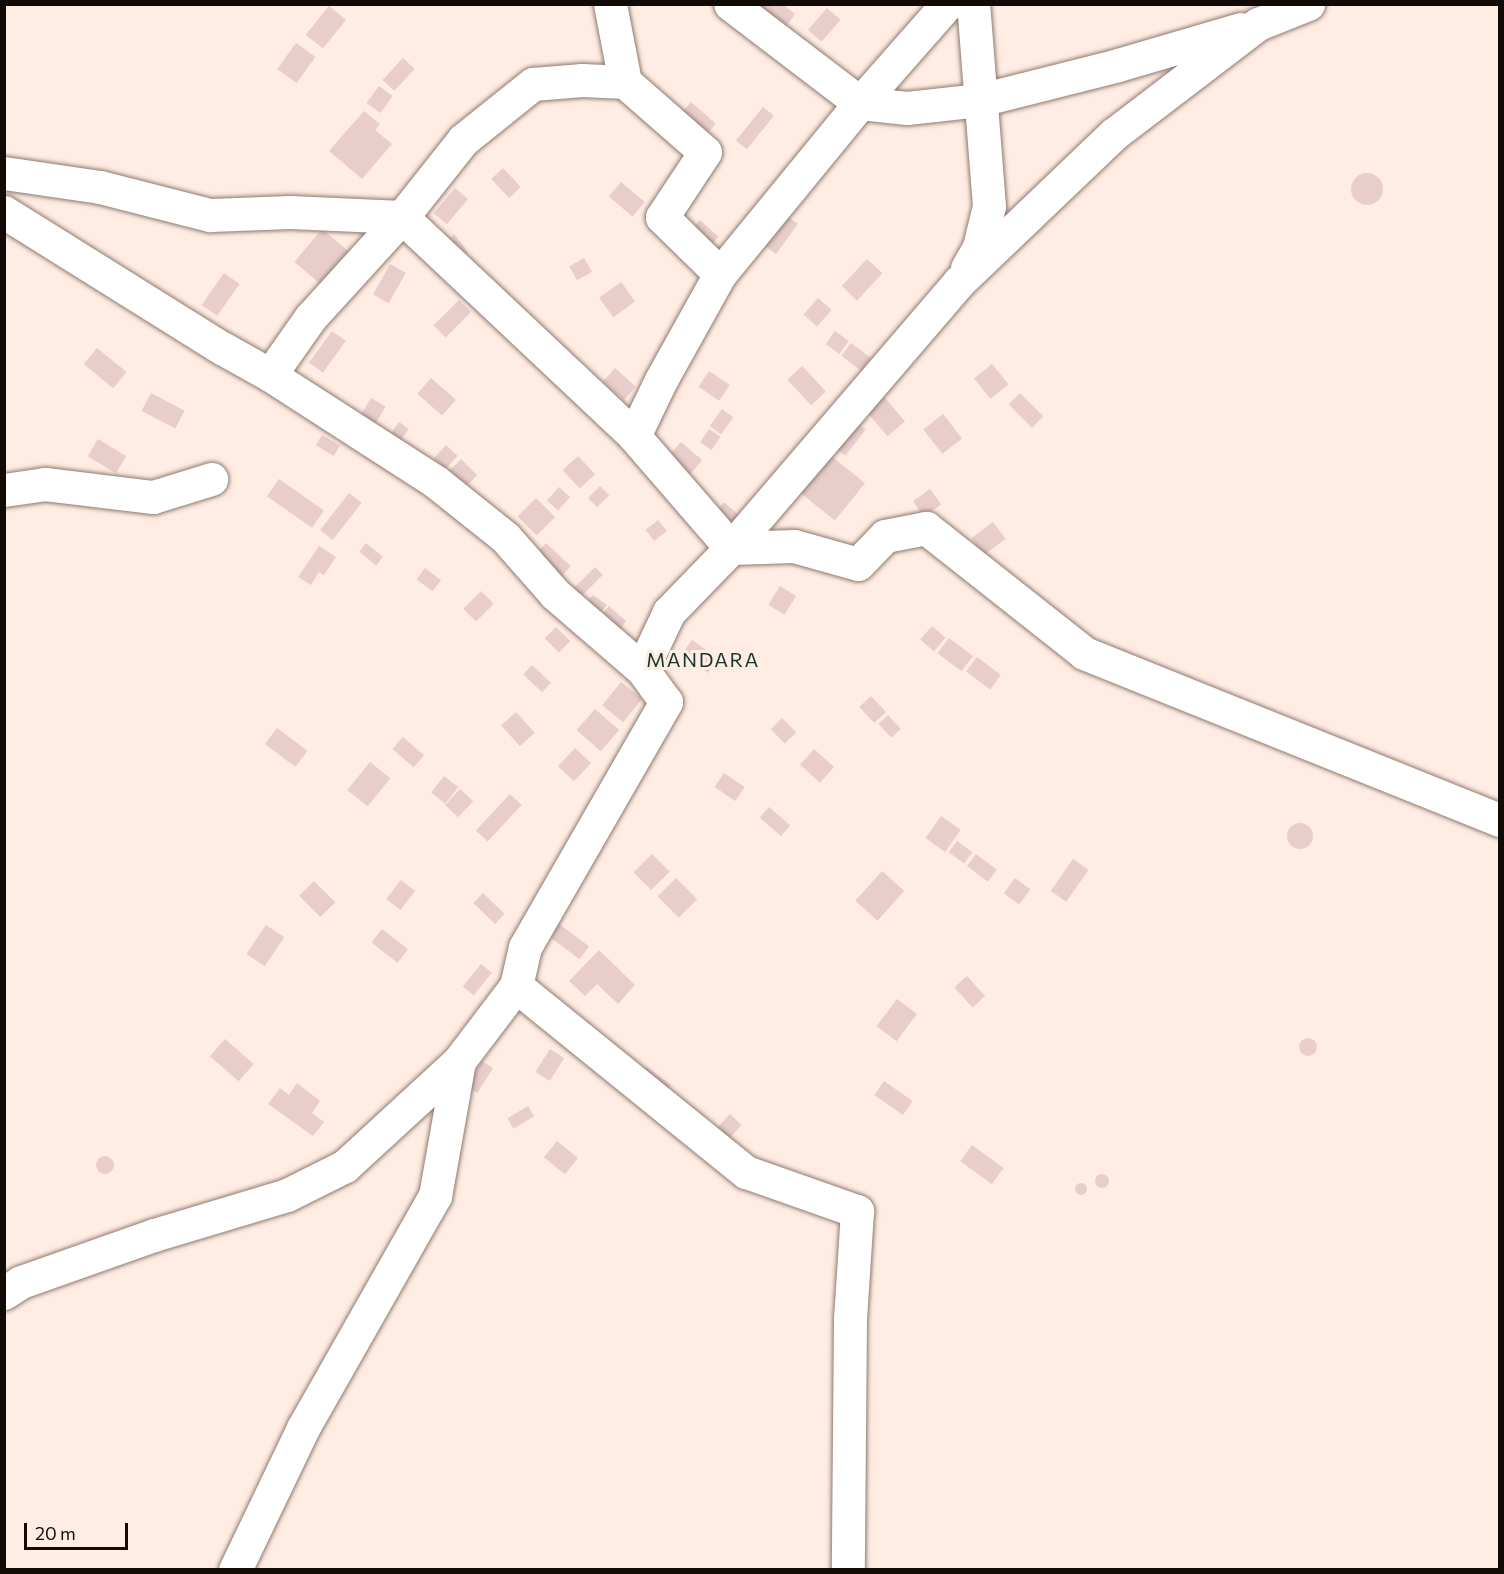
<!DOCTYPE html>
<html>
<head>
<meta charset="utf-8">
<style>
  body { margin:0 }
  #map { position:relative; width:1504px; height:1574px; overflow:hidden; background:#ffece2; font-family:Commissioner,sans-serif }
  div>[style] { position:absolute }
  .building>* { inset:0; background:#e8cdcb; transform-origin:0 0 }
  .round { border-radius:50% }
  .roads { filter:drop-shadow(0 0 2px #8e7a6f) drop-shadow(0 0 2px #8e7a6f) }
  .minor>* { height:33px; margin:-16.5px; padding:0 16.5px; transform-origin:16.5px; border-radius:16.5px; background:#fff }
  span { translate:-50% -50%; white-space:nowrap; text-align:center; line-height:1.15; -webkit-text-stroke:6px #ffece2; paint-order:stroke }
  .quarter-label { font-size:20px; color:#163834; letter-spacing:1.5px }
  .frame { position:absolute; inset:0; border:6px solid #110a06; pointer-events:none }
  .scale { position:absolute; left:24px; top:1523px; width:104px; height:27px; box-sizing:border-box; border:3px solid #110a06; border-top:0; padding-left:8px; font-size:18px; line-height:21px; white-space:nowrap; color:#110a06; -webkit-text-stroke:4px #ffece2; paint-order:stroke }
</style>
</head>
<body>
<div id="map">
  <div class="building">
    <i style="clip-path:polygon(756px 4px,782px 4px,795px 14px,783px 31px)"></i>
    <i style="left:329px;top:6px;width:22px;height:37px;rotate:39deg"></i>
    <i style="left:827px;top:8px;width:18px;height:29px;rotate:41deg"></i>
    <i style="left:296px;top:43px;width:24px;height:32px;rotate:36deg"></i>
    <i style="left:403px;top:58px;width:16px;height:30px;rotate:43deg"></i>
    <i style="left:379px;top:86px;width:17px;height:21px;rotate:36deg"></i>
    <i style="left:691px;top:102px;width:33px;height:15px;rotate:41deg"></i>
    <i style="left:763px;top:107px;width:14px;height:43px;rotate:39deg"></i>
    <i style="clip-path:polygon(364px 111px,380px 124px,375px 130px,392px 144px,362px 179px,329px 151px)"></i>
    <i style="left:503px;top:168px;width:26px;height:16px;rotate:47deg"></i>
    <i class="round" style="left:1351px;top:173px;width:32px;height:32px"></i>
    <i style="left:621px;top:182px;width:31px;height:19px;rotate:40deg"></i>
    <i style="left:455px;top:188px;width:17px;height:33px;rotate:40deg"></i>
    <i style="left:784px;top:214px;width:17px;height:37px;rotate:36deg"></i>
    <i style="left:700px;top:220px;width:25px;height:13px;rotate:42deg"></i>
    <i style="left:322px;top:229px;width:42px;height:43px;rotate:40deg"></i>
    <i style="clip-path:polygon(454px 234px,468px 252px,459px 260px,444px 244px)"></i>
    <i style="left:584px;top:258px;width:16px;height:17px;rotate:60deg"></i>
    <i style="left:867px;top:259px;width:21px;height:37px;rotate:43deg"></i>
    <i style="left:390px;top:264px;width:18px;height:35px;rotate:29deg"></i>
    <i style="left:224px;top:273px;width:19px;height:39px;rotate:35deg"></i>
    <i style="left:621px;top:282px;width:24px;height:27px;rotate:54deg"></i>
    <i style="left:818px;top:298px;width:18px;height:22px;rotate:41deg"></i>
    <i style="left:459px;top:300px;width:17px;height:36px;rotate:45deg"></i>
    <i style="left:332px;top:331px;width:17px;height:39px;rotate:36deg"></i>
    <i style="left:835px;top:331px;width:17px;height:16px;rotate:36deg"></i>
    <i style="left:851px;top:343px;width:25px;height:16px;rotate:37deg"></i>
    <i style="left:97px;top:348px;width:38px;height:21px;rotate:39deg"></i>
    <i style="left:992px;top:364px;width:26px;height:23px;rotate:51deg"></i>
    <i style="left:802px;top:366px;width:35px;height:20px;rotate:47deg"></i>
    <i style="left:615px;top:368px;width:28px;height:18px;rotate:42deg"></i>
    <i style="left:709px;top:371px;width:25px;height:19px;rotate:34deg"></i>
    <i style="left:431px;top:378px;width:33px;height:21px;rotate:41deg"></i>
    <i style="left:151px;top:393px;width:38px;height:20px;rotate:28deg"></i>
    <i style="left:1020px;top:393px;width:33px;height:16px;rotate:45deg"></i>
    <i style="left:884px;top:397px;width:32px;height:23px;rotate:49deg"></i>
    <i style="left:371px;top:398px;width:17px;height:23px;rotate:31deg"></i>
    <i style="left:722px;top:409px;width:14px;height:21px;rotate:36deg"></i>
    <i style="left:943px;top:414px;width:31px;height:25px;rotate:52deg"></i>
    <i style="left:853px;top:420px;width:16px;height:33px;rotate:38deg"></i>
    <i style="left:399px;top:422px;width:12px;height:14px;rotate:35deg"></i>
    <i style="left:709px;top:429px;width:14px;height:16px;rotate:34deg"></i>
    <i style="left:322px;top:435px;width:21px;height:12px;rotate:31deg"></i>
    <i style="left:98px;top:439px;width:33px;height:20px;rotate:31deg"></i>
    <i style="left:681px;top:442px;width:28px;height:18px;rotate:41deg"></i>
    <i style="left:446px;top:445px;width:16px;height:18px;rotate:43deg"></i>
    <i style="left:830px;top:455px;width:45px;height:48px;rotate:39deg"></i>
    <i style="left:578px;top:456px;width:25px;height:21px;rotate:47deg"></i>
    <i style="left:461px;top:459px;width:23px;height:16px;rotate:45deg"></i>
    <i style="left:279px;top:479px;width:55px;height:21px;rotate:35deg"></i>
    <i style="left:600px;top:486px;width:13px;height:17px;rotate:45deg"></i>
    <i style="left:559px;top:487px;width:15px;height:18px;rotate:42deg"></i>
    <i style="left:930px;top:489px;width:19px;height:21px;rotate:54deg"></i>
    <i style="left:349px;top:493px;width:16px;height:47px;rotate:38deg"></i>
    <i style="left:536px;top:498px;width:27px;height:26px;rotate:45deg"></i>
    <i style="left:724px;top:502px;width:21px;height:15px;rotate:41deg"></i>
    <i style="left:658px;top:520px;width:14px;height:16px;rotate:51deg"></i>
    <i style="left:993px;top:522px;width:21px;height:27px;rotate:53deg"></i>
    <i style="left:366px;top:543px;width:22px;height:11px;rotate:39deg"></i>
    <i style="left:546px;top:543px;width:34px;height:18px;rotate:43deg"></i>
    <i style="clip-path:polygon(319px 546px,336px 557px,324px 575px,319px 572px,311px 585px,298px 577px)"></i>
    <i style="left:595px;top:567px;width:11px;height:32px;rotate:45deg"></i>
    <i style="left:425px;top:568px;width:20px;height:14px;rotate:37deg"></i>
    <i style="left:780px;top:586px;width:19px;height:22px;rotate:32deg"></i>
    <i style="left:481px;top:591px;width:18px;height:25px;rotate:45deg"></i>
    <i style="clip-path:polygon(593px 595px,607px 605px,598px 615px,585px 604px)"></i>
    <i style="clip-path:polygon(609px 606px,626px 621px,620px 630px,601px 616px)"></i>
    <i style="left:932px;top:626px;width:18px;height:18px;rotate:41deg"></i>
    <i style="left:556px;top:627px;width:20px;height:16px;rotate:45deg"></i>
    <i style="left:949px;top:638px;width:30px;height:19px;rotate:37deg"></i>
    <i style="left:692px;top:640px;width:32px;height:18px;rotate:35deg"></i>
    <i style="left:977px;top:657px;width:30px;height:18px;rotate:37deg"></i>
    <i style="left:532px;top:665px;width:26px;height:13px;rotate:43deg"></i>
    <i style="left:621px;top:682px;width:27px;height:30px;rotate:39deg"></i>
    <i style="left:871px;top:696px;width:22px;height:16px;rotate:47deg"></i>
    <i style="left:595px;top:709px;width:32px;height:28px;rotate:41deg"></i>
    <i style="left:516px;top:712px;width:28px;height:20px;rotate:48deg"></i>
    <i style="left:888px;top:715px;width:19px;height:13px;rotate:47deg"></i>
    <i style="left:782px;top:718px;width:20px;height:16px;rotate:45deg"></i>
    <i style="left:277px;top:728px;width:38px;height:20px;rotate:37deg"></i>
    <i style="left:403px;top:737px;width:28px;height:16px;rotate:41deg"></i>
    <i style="left:575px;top:748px;width:22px;height:25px;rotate:43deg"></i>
    <i style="left:814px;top:749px;width:27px;height:21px;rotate:42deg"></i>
    <i style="left:370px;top:762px;width:26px;height:36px;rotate:39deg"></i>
    <i style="left:724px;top:773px;width:25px;height:17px;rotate:34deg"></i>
    <i style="left:444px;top:776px;width:18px;height:21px;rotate:38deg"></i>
    <i style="left:460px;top:789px;width:18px;height:22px;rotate:43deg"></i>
    <i style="left:510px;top:794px;width:16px;height:50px;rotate:43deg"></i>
    <i style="left:769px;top:807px;width:28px;height:14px;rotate:41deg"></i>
    <i style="left:941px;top:816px;width:24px;height:27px;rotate:35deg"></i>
    <i class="round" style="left:1287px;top:823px;width:26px;height:26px"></i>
    <i style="left:957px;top:841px;width:19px;height:14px;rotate:36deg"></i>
    <i style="left:652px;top:854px;width:25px;height:26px;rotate:45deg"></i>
    <i style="left:976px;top:854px;width:26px;height:15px;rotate:37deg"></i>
    <i style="left:1073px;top:859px;width:19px;height:39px;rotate:35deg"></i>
    <i style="left:882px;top:871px;width:30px;height:40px;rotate:42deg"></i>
    <i style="left:676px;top:878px;width:30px;height:26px;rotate:45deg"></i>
    <i style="left:1015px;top:878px;width:19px;height:19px;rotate:36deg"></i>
    <i style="left:401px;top:880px;width:18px;height:24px;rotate:38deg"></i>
    <i style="left:314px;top:881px;width:30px;height:21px;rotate:45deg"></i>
    <i style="left:483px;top:893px;width:30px;height:14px;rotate:44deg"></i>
    <i style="left:554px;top:920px;width:44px;height:16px;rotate:37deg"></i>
    <i style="left:266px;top:925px;width:22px;height:35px;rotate:34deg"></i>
    <i style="left:382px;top:929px;width:33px;height:17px;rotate:38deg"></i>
    <i style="clip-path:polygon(599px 950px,635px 985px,618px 1004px,597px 984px,585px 996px,569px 981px)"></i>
    <i style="left:481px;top:964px;width:14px;height:29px;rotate:39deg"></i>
    <i style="left:967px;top:976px;width:27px;height:17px;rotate:48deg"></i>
    <i style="left:897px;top:999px;width:25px;height:34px;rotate:37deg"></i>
    <i class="round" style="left:1299px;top:1038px;width:18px;height:18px"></i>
    <i style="left:225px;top:1039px;width:38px;height:23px;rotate:41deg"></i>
    <i style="left:550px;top:1049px;width:17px;height:27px;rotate:33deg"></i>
    <i style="left:482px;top:1061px;width:13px;height:30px;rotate:32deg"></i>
    <i style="left:647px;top:1067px;width:30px;height:16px;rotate:37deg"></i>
    <i style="left:884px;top:1081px;width:35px;height:17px;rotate:35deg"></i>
    <i style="clip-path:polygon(297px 1083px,320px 1101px,312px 1113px,324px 1122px,313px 1136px,268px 1104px,280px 1088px,289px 1095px)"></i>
    <i style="left:528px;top:1106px;width:12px;height:24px;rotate:59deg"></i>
    <i style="left:730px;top:1114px;width:16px;height:32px;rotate:43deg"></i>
    <i style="left:557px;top:1141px;width:27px;height:21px;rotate:39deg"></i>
    <i style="left:972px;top:1145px;width:39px;height:20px;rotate:36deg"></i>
    <i class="round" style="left:96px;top:1156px;width:18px;height:18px"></i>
    <i class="round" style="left:1095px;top:1174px;width:14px;height:14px"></i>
    <i class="round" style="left:1075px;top:1183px;width:12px;height:12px"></i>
  </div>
  <div class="roads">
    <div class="minor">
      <i style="left:610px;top:4px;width:79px;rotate:79.1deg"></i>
      <i style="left:625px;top:82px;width:106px;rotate:41.2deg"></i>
      <i style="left:705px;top:152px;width:78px;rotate:123.5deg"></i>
      <i style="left:662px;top:217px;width:81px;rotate:44.5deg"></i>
      <i style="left:860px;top:103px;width:47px;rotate:6.1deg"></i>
      <i style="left:907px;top:108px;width:73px;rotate:-6.3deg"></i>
      <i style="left:980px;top:100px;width:142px;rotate:-14.2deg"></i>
      <i style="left:1118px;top:65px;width:128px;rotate:-16.3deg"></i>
      <i style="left:860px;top:103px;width:132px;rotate:-48.7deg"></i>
      <i style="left:4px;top:173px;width:97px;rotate:8.3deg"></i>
      <i style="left:100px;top:187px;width:114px;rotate:14.3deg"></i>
      <i style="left:210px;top:215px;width:80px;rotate:-2.1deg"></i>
      <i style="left:290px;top:212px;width:112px;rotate:2.6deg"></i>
      <i style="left:402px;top:217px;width:319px;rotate:43.3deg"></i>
      <i style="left:634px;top:436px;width:148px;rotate:49.1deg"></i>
      <i style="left:731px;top:548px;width:63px;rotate:-1.8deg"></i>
      <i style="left:794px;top:546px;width:66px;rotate:15.7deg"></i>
      <i style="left:858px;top:564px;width:39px;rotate:-46deg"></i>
      <i style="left:885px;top:536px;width:42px;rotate:-11deg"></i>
      <i style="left:926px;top:528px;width:201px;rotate:38.3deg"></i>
      <i style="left:1084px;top:653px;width:448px;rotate:21.9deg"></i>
      <i style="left:4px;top:212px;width:257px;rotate:32deg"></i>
      <i style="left:222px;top:348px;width:55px;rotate:29.4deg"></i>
      <i style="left:270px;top:375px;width:197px;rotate:32.8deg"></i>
      <i style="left:436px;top:482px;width:88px;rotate:38.6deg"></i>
      <i style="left:505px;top:537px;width:76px;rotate:48.7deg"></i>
      <i style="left:555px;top:594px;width:115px;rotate:40.8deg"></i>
      <i style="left:967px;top:268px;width:24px;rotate:-60deg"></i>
      <i style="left:979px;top:247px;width:42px;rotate:-76.3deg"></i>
      <i style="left:989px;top:206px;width:203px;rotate:-94.5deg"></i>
      <i style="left:270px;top:375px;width:70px;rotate:-54.9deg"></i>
      <i style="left:310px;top:318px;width:137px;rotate:-47.7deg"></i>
      <i style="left:402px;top:217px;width:98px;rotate:-51.6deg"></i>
      <i style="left:463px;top:140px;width:90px;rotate:-38.7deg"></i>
      <i style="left:533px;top:84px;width:49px;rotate:-4.7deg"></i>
      <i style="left:582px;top:80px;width:43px;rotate:2.7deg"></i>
      <i style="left:634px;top:436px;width:62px;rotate:-64.3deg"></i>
      <i style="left:661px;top:380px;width:121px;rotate:-60.9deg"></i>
      <i style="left:720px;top:274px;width:221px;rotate:-50.7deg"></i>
      <i style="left:860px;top:103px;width:163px;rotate:-142.7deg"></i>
      <i style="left:4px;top:490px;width:41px;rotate:-8.3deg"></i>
      <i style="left:45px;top:484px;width:109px;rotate:6.9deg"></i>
      <i style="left:153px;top:497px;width:61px;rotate:-17.2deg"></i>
      <i style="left:516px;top:986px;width:296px;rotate:39deg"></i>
      <i style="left:746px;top:1172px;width:118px;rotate:19.4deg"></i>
      <i style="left:857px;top:1211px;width:107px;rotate:93.7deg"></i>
      <i style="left:850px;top:1318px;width:252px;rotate:90.5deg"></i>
      <i style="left:4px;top:1293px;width:20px;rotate:-33deg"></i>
      <i style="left:21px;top:1282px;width:141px;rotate:-19.5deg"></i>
      <i style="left:154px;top:1235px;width:139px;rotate:-16.7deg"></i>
      <i style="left:287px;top:1195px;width:65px;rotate:-26.6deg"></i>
      <i style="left:345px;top:1166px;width:155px;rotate:-42.6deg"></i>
      <i style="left:459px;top:1061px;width:94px;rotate:-52.8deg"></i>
      <i style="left:516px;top:986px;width:40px;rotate:-77deg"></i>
      <i style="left:525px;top:947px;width:283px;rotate:-60.1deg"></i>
      <i style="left:666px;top:702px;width:41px;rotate:-126deg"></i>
      <i style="left:642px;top:669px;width:63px;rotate:-64.7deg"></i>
      <i style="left:669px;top:612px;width:89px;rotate:-45.9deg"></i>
      <i style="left:731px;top:548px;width:350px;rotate:-49.4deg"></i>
      <i style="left:959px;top:282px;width:214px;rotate:-43.7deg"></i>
      <i style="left:1114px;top:134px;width:181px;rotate:-37.4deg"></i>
      <i style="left:1258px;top:24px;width:54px;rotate:-21.8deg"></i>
      <i style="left:235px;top:1570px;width:157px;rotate:-64.4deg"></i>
      <i style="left:303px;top:1428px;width:267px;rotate:-60.4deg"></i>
      <i style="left:435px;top:1196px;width:137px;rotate:-79.9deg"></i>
    </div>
  </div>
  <div class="quarter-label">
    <span style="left:703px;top:659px">MANDARA</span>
  </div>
  <div class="frame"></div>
  <div class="scale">20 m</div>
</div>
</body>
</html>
